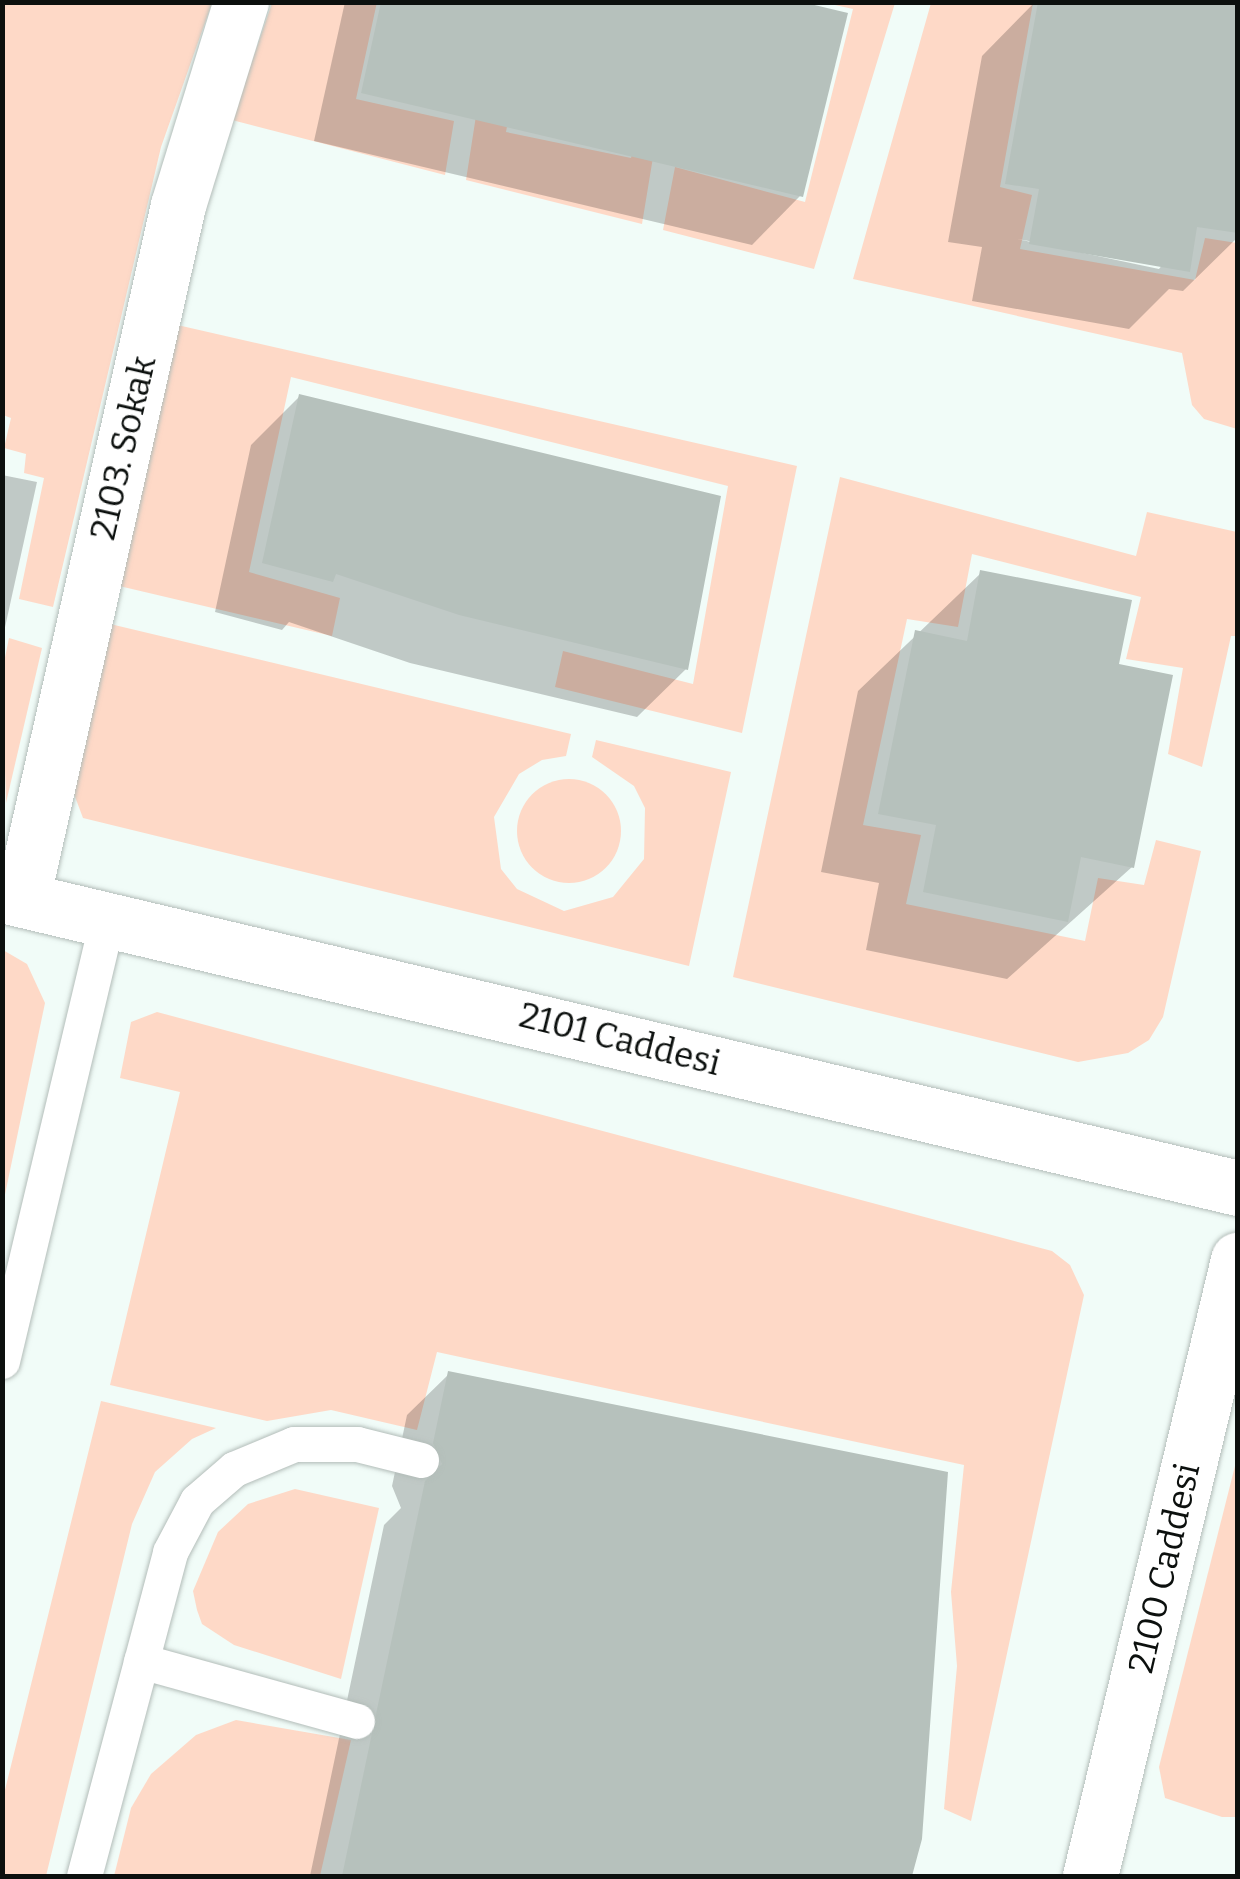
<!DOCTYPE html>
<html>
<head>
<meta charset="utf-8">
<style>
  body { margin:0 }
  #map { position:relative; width:1240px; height:1879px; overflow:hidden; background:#f1fcf8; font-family:Bitter,serif }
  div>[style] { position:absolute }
  .green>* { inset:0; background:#fed9c7 }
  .round { border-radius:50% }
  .shadow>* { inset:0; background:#0003 }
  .building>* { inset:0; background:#b6c1bc }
  .roads { filter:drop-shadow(0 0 2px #b3bdb9) drop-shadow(0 0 2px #b3bdb9) }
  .lane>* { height:35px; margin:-17.5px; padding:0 17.5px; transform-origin:17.5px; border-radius:17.5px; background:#fff }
  .street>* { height:55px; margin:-27.5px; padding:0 27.5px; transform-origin:27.5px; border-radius:27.5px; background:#fff }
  span { translate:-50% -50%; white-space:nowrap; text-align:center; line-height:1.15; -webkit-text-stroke:8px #fff; paint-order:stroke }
  .street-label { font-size:35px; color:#0c100e }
  .frame { position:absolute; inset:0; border:5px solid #0c100e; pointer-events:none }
</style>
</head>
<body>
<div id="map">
  <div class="green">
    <i style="clip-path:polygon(377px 2px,356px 99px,454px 121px,445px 175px,232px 120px,272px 3px)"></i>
    <i style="clip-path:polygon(3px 3px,212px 3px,161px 147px,53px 607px,19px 599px,44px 478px,24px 473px,26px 454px,4px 448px,11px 418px,3px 415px)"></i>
    <i style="clip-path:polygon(826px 3px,895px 3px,814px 269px,663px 230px,675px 167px,805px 202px,853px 9px)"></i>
    <i style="clip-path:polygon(931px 3px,1033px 3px,1000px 187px,1032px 195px,1020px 249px,1195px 280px,1205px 238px,1237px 243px,1237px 429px,1204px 419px,1192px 405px,1182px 353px,853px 279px)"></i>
    <i style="clip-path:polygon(480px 90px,512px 99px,506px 132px,631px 158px,640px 124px,658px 127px,642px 224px,466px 180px)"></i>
    <i style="clip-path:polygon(173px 324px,797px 466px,742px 733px,555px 687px,563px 651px,693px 684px,728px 486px,291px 377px,249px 572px,340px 598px,332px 636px,115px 585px)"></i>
    <i style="clip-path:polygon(840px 477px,1136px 556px,1147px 512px,1237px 532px,1237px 636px,1231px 636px,1202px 767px,1168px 754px,1183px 668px,1126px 659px,1141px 597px,972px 554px,958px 627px,907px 619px,863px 825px,921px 835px,906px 904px,1085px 941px,1098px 878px,1144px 885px,1156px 840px,1201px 851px,1163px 1017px,1149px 1040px,1128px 1053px,1078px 1062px,733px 977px)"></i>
    <i style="clip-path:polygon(106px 623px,571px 734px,566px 756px,542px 760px,519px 774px,494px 817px,501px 869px,517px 889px,564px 911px,613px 897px,644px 859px,645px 808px,634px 786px,592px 757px,596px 740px,731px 772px,689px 966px,83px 818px,68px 778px)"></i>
    <i style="clip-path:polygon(9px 638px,42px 648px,6px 803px,2px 672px)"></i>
    <i class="round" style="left:517px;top:779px;width:104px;height:104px"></i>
    <i style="clip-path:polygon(3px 950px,27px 964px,45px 1003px,3px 1204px)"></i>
    <i style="clip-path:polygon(157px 1012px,1052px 1251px,1070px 1265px,1084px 1295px,971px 1821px,944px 1809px,957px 1666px,951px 1592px,964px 1465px,437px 1352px,417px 1430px,331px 1410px,267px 1421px,110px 1385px,180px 1092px,120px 1078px,131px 1022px)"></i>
    <i style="clip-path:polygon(101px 1401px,216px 1428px,192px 1439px,155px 1472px,132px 1524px,46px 1876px,3px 1876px,3px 1798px)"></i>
    <i style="clip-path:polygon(1237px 1458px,1238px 1817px,1222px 1817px,1165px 1798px,1159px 1767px)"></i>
    <i style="clip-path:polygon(295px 1489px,379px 1508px,341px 1679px,234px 1645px,202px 1624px,197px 1610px,193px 1591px,218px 1532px,248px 1504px)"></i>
    <i style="clip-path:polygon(236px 1720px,351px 1740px,320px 1876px,114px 1876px,131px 1808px,151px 1774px,196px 1735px)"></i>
  </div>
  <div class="shadow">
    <i style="clip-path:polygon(345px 2px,789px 2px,800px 196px,752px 245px,314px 141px)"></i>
    <i style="clip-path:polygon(evenodd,1035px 2px,1238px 2px,1238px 237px,1183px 291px,1169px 289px,1129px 329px,972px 301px,982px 247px,948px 242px,982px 56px,1035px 2px,1017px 239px,1163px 264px,1159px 269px,1017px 239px)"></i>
    <i style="clip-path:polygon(300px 396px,686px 669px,637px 717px,410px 663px,289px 622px,282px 630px,215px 612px,251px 445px)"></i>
    <i style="clip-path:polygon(2px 475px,37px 482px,2px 641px)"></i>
    <i style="clip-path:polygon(981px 573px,1116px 666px,1132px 867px,1007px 979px,866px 950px,879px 883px,821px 872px,858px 691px)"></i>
    <i style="clip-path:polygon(449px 1374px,919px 1838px,908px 1876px,310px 1876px,384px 1525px,401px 1508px,392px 1486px,407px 1415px)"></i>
  </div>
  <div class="building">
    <i style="clip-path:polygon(381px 2px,802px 2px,848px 13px,803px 197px,361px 93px)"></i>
    <i style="clip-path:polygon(1038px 2px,1238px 2px,1238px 233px,1197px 227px,1190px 272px,1029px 244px,1039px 189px,1005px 184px)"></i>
    <i style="clip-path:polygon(299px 394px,721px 496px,688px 670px,459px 615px,336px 574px,333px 582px,262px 563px)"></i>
    <i style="clip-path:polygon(980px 570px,1132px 600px,1119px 664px,1173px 675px,1134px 868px,1081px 857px,1068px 922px,923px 892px,936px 825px,878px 814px,915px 630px,967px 641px)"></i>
    <i style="clip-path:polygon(448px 1371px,948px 1472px,922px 1839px,912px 1876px,342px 1876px,425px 1481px,442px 1464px,433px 1443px)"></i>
  </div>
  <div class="roads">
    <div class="lane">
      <i style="left:2px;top:1361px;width:457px;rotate:-76.6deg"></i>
      <i style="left:141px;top:1661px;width:224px;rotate:15.5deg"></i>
      <i style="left:84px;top:1876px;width:335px;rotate:-75.1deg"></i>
      <i style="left:170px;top:1552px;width:58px;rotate:-62.1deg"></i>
      <i style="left:197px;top:1501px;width:49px;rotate:-40.9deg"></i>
      <i style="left:234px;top:1469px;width:65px;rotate:-22.6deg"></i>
      <i style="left:294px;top:1444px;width:63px"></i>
      <i style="left:357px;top:1444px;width:66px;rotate:14deg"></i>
    </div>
    <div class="street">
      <i style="left:2px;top:895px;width:1270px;rotate:13.34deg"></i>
      <i style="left:22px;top:899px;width:711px;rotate:-77.33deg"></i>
      <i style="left:178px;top:205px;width:213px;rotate:-72.8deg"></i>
      <i style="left:1090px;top:1876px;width:634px;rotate:-76.49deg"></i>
    </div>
  </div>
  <div class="street-label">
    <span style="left:123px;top:448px;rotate:-77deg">2103. Sokak</span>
    <span style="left:620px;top:1039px;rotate:14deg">2101 Caddesi</span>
    <span style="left:1164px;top:1568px;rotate:-77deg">2100 Caddesi</span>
  </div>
  <div class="frame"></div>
</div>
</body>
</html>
